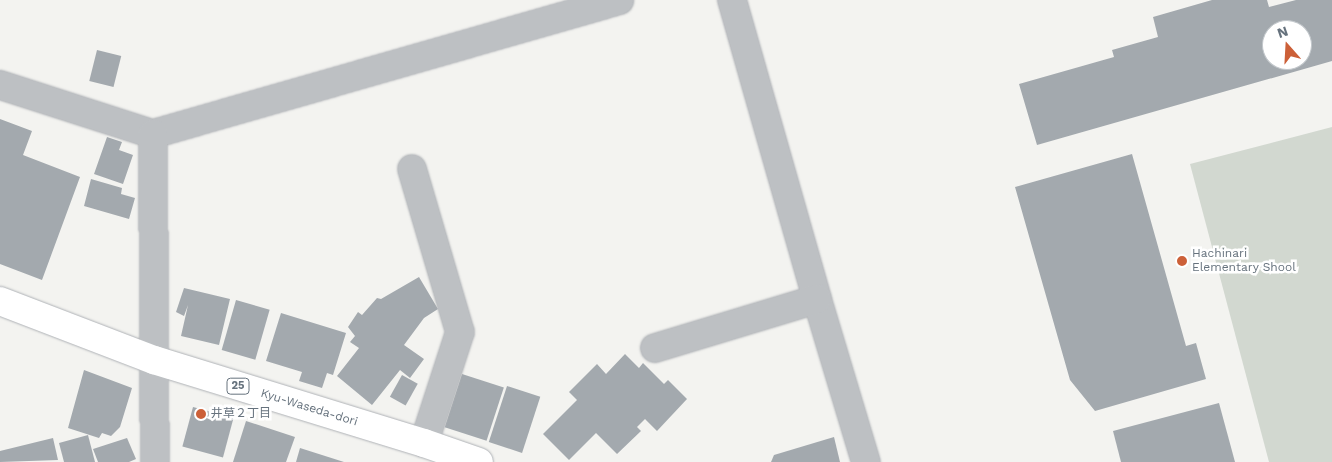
<!DOCTYPE html>
<html>
<head>
<meta charset="utf-8">
<style>
  body { margin:0 }
  #map { position:relative; width:1332px; height:462px; overflow:hidden; background:#f3f3f0; font-family:"Work Sans","Noto Sans JP",sans-serif }
  div>[style] { position:absolute }
  .green>* { inset:0; background:#d2d8d0 }
  .building>* { inset:0; background:#a3a9ae; transform-origin:0 0 }
  .roads { filter:drop-shadow(0 0 1px #afb2b6) drop-shadow(0 0 1px #afb2b6) }
  .minor>* { height:28px; margin:-14px; padding:0 14px; transform-origin:14px; border-radius:14px; background:#bdc0c3 }
  .major>* { height:28px; margin:-14px; padding:0 14px; transform-origin:14px; border-radius:14px; background:#fff }
  .dots>* { width:14px; height:14px; translate:-50% -50%; box-sizing:border-box; border:2px solid #fff; border-radius:50% }
  span { translate:-50% -50%; white-space:nowrap; text-align:center; line-height:1.15; -webkit-text-stroke:5px #fff; paint-order:stroke }
  .shield-label span { padding:1px 4px; background:#fff; border:1px solid; border-radius:4px; -webkit-text-stroke-width:0 }
  .shield-label { font-size:11px; color:#66727d; font-weight:700 }
  .poi-label { font-size:12px; color:#66727d }
  .left { translate:0 -50%; text-align:left }
  .street-label { font-size:12px; color:#66727d }
  .north { position:absolute; left:1262px; top:20px; width:50px; height:50px; box-sizing:border-box; background:#fff; border:1px solid #c2c7cb; border-radius:50%; rotate:341deg; font-size:14px; font-weight:700; line-height:20px; text-align:center; color:#66727d }
  .north::after { content:''; display:block; margin:auto; width:18px; height:22px; background:#cc6038; clip-path:polygon(50% 0,100% 100%,50% 72%,0 100%) }
</style>
</head>
<body>
<div id="map">
  <div class="green">
    <i style="clip-path:polygon(1332px 127px,1332px 462px,1269px 462px,1190px 164px)"></i>
  </div>
  <div class="building">
    <i style="clip-path:polygon(evenodd,1212px 0,1267px 0,1269px 7px,1296px 0,1332px 0,1332px 61px,1037px 145px,1019px 84px,1114px 57px,1112px 50px,1158px 37px,1153px 17px,1212px 0,1272px 30px,1302px 30px,1302px 60px,1272px 60px,1272px 30px)"></i>
    <i style="left:97px;top:50px;width:25px;height:32px;rotate:14deg"></i>
    <i style="clip-path:polygon(0 119px,32px 131px,23px 155px,80px 177px,42px 280px,0 264px)"></i>
    <i style="clip-path:polygon(107px 137px,122px 142px,119px 150px,133px 155px,123px 184px,94px 174px)"></i>
    <i style="clip-path:polygon(1132px 154px,1186px 346px,1196px 343px,1206px 379px,1095px 411px,1070px 380px,1015px 187px)"></i>
    <i style="clip-path:polygon(91px 179px,122px 188px,121px 194px,135px 198px,129px 219px,84px 206px)"></i>
    <i style="clip-path:polygon(419px 277px,438px 309px,424px 318px,404px 345px,424px 359px,410px 378px,400px 370px,372px 405px,337px 376px,359px 348px,350px 342px,355px 336px,348px 327px,358px 312px,362px 315px,377px 298px,381px 299px)"></i>
    <i style="clip-path:polygon(184px 288px,230px 299px,219px 345px,181px 336px,188px 305px,184px 316px,176px 312px)"></i>
    <i style="left:236px;top:300px;width:35px;height:52px;rotate:16deg"></i>
    <i style="clip-path:polygon(281px 313px,346px 333px,333px 375px,327px 373px,322px 388px,299px 381px,302px 372px,266px 361px)"></i>
    <i style="clip-path:polygon(625px 354px,639px 368px,643px 363px,664px 384px,668px 380px,687px 399px,657px 431px,645px 419px,637px 427px,641px 431px,617px 454px,596px 433px,569px 460px,543px 434px,577px 400px,569px 392px,597px 364px,606px 374px)"></i>
    <i style="clip-path:polygon(84px 370px,132px 388px,120px 427px,111px 436px,102px 433px,99px 438px,68px 428px)"></i>
    <i style="left:462px;top:374px;width:44px;height:56px;rotate:18deg"></i>
    <i style="left:402px;top:375px;width:18px;height:25px;rotate:29deg"></i>
    <i style="left:507px;top:386px;width:35px;height:59px;rotate:18deg"></i>
    <i style="clip-path:polygon(1219px 403px,1235px 462px,1121px 462px,1113px 431px)"></i>
    <i style="left:193px;top:407px;width:42px;height:41px;rotate:15deg"></i>
    <i style="clip-path:polygon(246px 421px,295px 437px,286px 462px,233px 462px)"></i>
    <i style="clip-path:polygon(88px 435px,95px 462px,64px 462px,59px 443px)"></i>
    <i style="clip-path:polygon(834px 437px,840px 462px,771px 462px,774px 455px)"></i>
    <i style="clip-path:polygon(53px 438px,58px 460px,0 462px,0 451px)"></i>
    <i style="clip-path:polygon(127px 438px,136px 459px,129px 462px,98px 462px,93px 449px)"></i>
    <i style="clip-path:polygon(300px 448px,344px 462px,296px 462px)"></i>
  </div>
  <div class="roads">
    <div class="minor">
      <i style="left:732px;top:0;width:311px;rotate:74.1deg"></i>
      <i style="left:817px;top:299px;width:170px;rotate:73.3deg"></i>
      <i style="left:0;top:85px;width:161px;rotate:17.8deg"></i>
      <i style="left:153px;top:134px;width:485px;rotate:-16deg"></i>
      <i style="left:153px;top:134px;width:328px;rotate:89.7deg"></i>
      <i style="left:412px;top:169px;width:170px;rotate:73.6deg"></i>
      <i style="left:460px;top:332px;width:117px;rotate:108deg"></i>
      <i style="left:655px;top:348px;width:169px;rotate:-16.8deg"></i>
    </div>
    <div class="major">
      <i style="left:0;top:301px;width:165px;rotate:21deg"></i>
      <i style="left:154px;top:360px;width:282px;rotate:17.1deg"></i>
      <i style="left:424px;top:443px;width:58px;rotate:19.1deg"></i>
    </div>
  </div>
  <div class="dots">
    <i style="left:1182px;top:261px;background:#cc6038"></i>
    <i style="left:201px;top:414px;background:#cc6038"></i>
  </div>
  <div class="shield-label">
    <span style="left:238px;top:386px">25</span>
  </div>
  <div class="poi-label">
    <span class="left" style="left:1192px;top:261px">Hachinari<br>Elementary Shool</span>
    <span class="left" style="left:211px;top:414px">井草２丁目</span>
  </div>
  <div class="street-label">
    <span style="left:309px;top:408px;rotate:17deg">Kyu-Waseda-dori</span>
  </div>
  <div class="north">N</div>
</div>
</body>
</html>
